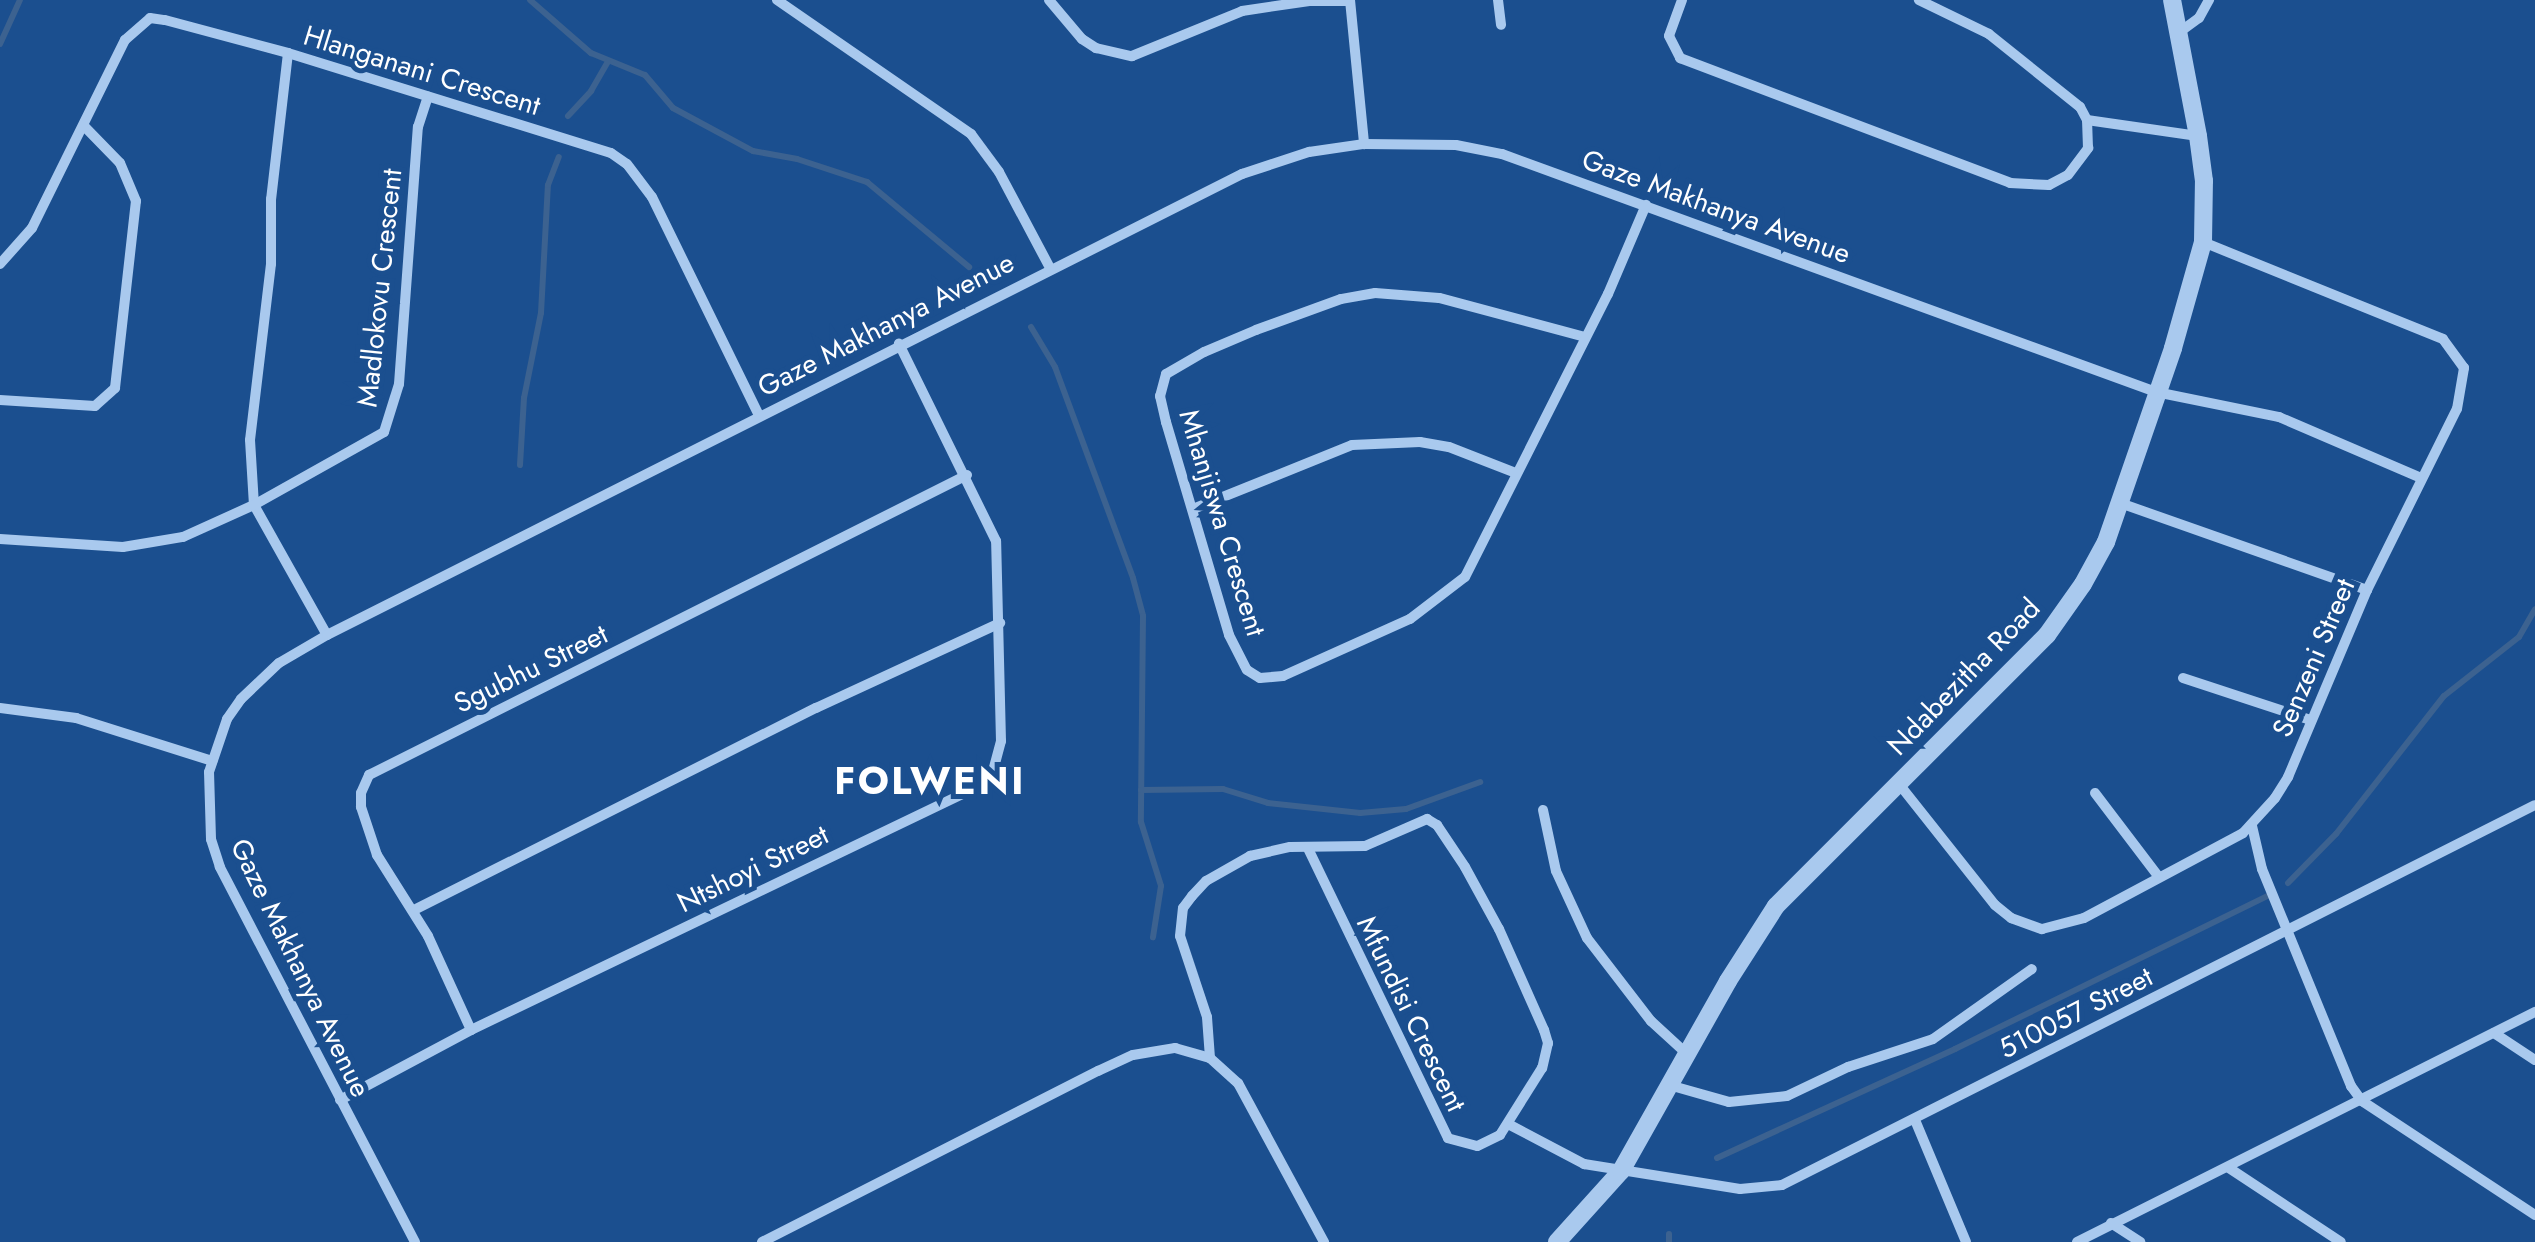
<!DOCTYPE html>
<html>
<head>
<meta charset="utf-8">
<style>
  body { margin:0 }
  #map { position:relative; width:2535px; height:1242px; overflow:hidden; background:#1b4f8f; font-family:Jost,sans-serif }
  div>[style] { position:absolute }
  .stream>* { height:6px; margin:-3px; padding:0 3px; transform-origin:3px; border-radius:3px; background:#3c6290 }
  .minor>* { height:10px; margin:-5px; padding:0 5px; transform-origin:5px; border-radius:5px; background:#a9c9ee }
  .tertiary>* { height:18px; margin:-9px; padding:0 9px; transform-origin:9px; border-radius:9px; background:#a9c9ee }
  span { translate:-50% -50%; white-space:nowrap; text-align:center; line-height:1.15; -webkit-text-stroke:10px #1b4f8f; paint-order:stroke }
  .street-label { font-size:28px; color:#fff }
  .district-label { font-size:38px; color:#fff; font-weight:700; letter-spacing:2.5px }
</style>
</head>
<body>
<div id="map">
  <div class="stream">
    <i style="left:530px;top:0;width:81px;rotate:41deg"></i>
    <i style="left:591px;top:53px;width:58px;rotate:22.2deg"></i>
    <i style="left:645px;top:75px;width:43px;rotate:49.7deg"></i>
    <i style="left:673px;top:108px;width:91px;rotate:28.3deg"></i>
    <i style="left:753px;top:151px;width:45px;rotate:10.3deg"></i>
    <i style="left:797px;top:159px;width:74px;rotate:18.2deg"></i>
    <i style="left:867px;top:182px;width:133px;rotate:39.8deg"></i>
    <i style="left:0;top:44px;width:48px;rotate:-65.6deg"></i>
    <i style="left:568px;top:116px;width:34px;rotate:-47deg"></i>
    <i style="left:591px;top:91px;width:34px;rotate:-60deg"></i>
    <i style="left:1031px;top:327px;width:47px;rotate:59deg"></i>
    <i style="left:1055px;top:367px;width:225px;rotate:69.7deg"></i>
    <i style="left:1133px;top:578px;width:39px;rotate:75deg"></i>
    <i style="left:1143px;top:616px;width:206px;rotate:90.6deg"></i>
    <i style="left:1141px;top:822px;width:67px;rotate:72.6deg"></i>
    <i style="left:1161px;top:886px;width:52px;rotate:98.9deg"></i>
    <i style="left:520px;top:465px;width:67px;rotate:-86.6deg"></i>
    <i style="left:524px;top:398px;width:87px;rotate:-78.7deg"></i>
    <i style="left:541px;top:313px;width:128px;rotate:-86.9deg"></i>
    <i style="left:548px;top:185px;width:30px;rotate:-69deg"></i>
    <i style="left:1141px;top:790px;width:82px;rotate:-0.7deg"></i>
    <i style="left:1223px;top:789px;width:47px;rotate:17.3deg"></i>
    <i style="left:1268px;top:803px;width:93px;rotate:6.2deg"></i>
    <i style="left:1360px;top:813px;width:46px;rotate:-5deg"></i>
    <i style="left:1406px;top:809px;width:79px;rotate:-20deg"></i>
    <i style="left:2288px;top:883px;width:69px;rotate:-45.6deg"></i>
    <i style="left:2336px;top:834px;width:175px;rotate:-52deg"></i>
    <i style="left:2444px;top:696px;width:95px;rotate:-38.2deg"></i>
    <i style="left:2519px;top:637px;width:32px;rotate:-60deg"></i>
    <i style="left:1717px;top:1158px;width:262px;rotate:-24.6deg"></i>
    <i style="left:1955px;top:1049px;width:347px;rotate:-26.1deg"></i>
    <i style="left:1669px;top:1234px;width:8px;rotate:90deg"></i>
  </div>
  <div class="minor">
    <i style="left:777px;top:0;width:236px;rotate:34.6deg"></i>
    <i style="left:971px;top:134px;width:47px;rotate:53.6deg"></i>
    <i style="left:999px;top:172px;width:109px;rotate:62deg"></i>
    <i style="left:1049px;top:0;width:51px;rotate:49.8deg"></i>
    <i style="left:1082px;top:39px;width:17px;rotate:33deg"></i>
    <i style="left:1096px;top:48px;width:37px;rotate:13deg"></i>
    <i style="left:1132px;top:56px;width:119px;rotate:-22.2deg"></i>
    <i style="left:1242px;top:11px;width:68px;rotate:-8.5deg"></i>
    <i style="left:1309px;top:1px;width:41px"></i>
    <i style="left:1350px;top:0;width:145px;rotate:84.4deg"></i>
    <i style="left:1498px;top:0;width:25px;rotate:83deg"></i>
    <i style="left:1682px;top:0;width:38px;rotate:110deg"></i>
    <i style="left:1669px;top:36px;width:25px;rotate:63deg"></i>
    <i style="left:1680px;top:58px;width:353px;rotate:20.7deg"></i>
    <i style="left:2010px;top:183px;width:39px;rotate:3deg"></i>
    <i style="left:2049px;top:185px;width:21px;rotate:-28deg"></i>
    <i style="left:2068px;top:175px;width:34px;rotate:-53deg"></i>
    <i style="left:2088px;top:148px;width:28px;rotate:-92deg"></i>
    <i style="left:2087px;top:120px;width:15px;rotate:-118deg"></i>
    <i style="left:2080px;top:107px;width:117px;rotate:-141.3deg"></i>
    <i style="left:1989px;top:34px;width:78px;rotate:-154.1deg"></i>
    <i style="left:2181px;top:31px;width:22px;rotate:-36deg"></i>
    <i style="left:2199px;top:18px;width:21px;rotate:-61deg"></i>
    <i style="left:288px;top:53px;width:147px;rotate:96.6deg"></i>
    <i style="left:271px;top:199px;width:65px;rotate:90deg"></i>
    <i style="left:271px;top:264px;width:177px;rotate:96.8deg"></i>
    <i style="left:250px;top:440px;width:65px;rotate:86.5deg"></i>
    <i style="left:254px;top:505px;width:149px;rotate:60.7deg"></i>
    <i style="left:2087px;top:120px;width:112px;rotate:8.2deg"></i>
    <i style="left:0;top:264px;width:48px;rotate:-48.4deg"></i>
    <i style="left:32px;top:228px;width:210px;rotate:-63.7deg"></i>
    <i style="left:125px;top:40px;width:33px;rotate:-41deg"></i>
    <i style="left:150px;top:18px;width:15px;rotate:8deg"></i>
    <i style="left:165px;top:20px;width:127px;rotate:15deg"></i>
    <i style="left:288px;top:53px;width:338px;rotate:17.2deg"></i>
    <i style="left:611px;top:153px;width:19px;rotate:35deg"></i>
    <i style="left:627px;top:164px;width:41px;rotate:52.9deg"></i>
    <i style="left:652px;top:197px;width:243px;rotate:63.9deg"></i>
    <i style="left:1585px;top:337px;width:151px;rotate:-165deg"></i>
    <i style="left:1439px;top:298px;width:64px;rotate:-175.5deg"></i>
    <i style="left:1375px;top:293px;width:35px;rotate:170deg"></i>
    <i style="left:1341px;top:299px;width:90px;rotate:160deg"></i>
    <i style="left:1256px;top:330px;width:56px;rotate:157.1deg"></i>
    <i style="left:1204px;top:352px;width:44px;rotate:149.9deg"></i>
    <i style="left:1166px;top:374px;width:23px;rotate:105deg"></i>
    <i style="left:1160px;top:396px;width:27px;rotate:77deg"></i>
    <i style="left:1166px;top:422px;width:222px;rotate:73.5deg"></i>
    <i style="left:1229px;top:635px;width:39px;rotate:63deg"></i>
    <i style="left:1247px;top:670px;width:15px;rotate:32deg"></i>
    <i style="left:1260px;top:678px;width:23px;rotate:-5deg"></i>
    <i style="left:1283px;top:676px;width:139px;rotate:-24.2deg"></i>
    <i style="left:1410px;top:619px;width:69px;rotate:-37.4deg"></i>
    <i style="left:1465px;top:577px;width:317px;rotate:-63.2deg"></i>
    <i style="left:1608px;top:294px;width:97px;rotate:-66.9deg"></i>
    <i style="left:0;top:400px;width:95px;rotate:3.6deg"></i>
    <i style="left:95px;top:406px;width:27px;rotate:-42deg"></i>
    <i style="left:115px;top:388px;width:188px;rotate:-83.6deg"></i>
    <i style="left:136px;top:201px;width:41px;rotate:-112.8deg"></i>
    <i style="left:120px;top:163px;width:52px;rotate:-134.2deg"></i>
    <i style="left:2120px;top:503px;width:262px;rotate:19.4deg"></i>
    <i style="left:1193px;top:509px;width:171px;rotate:-21.9deg"></i>
    <i style="left:1352px;top:445px;width:68px;rotate:-2.5deg"></i>
    <i style="left:1420px;top:442px;width:29px;rotate:10deg"></i>
    <i style="left:1449px;top:447px;width:72px;rotate:21.2deg"></i>
    <i style="left:0;top:539px;width:123px;rotate:3.7deg"></i>
    <i style="left:123px;top:547px;width:61px;rotate:-9.5deg"></i>
    <i style="left:183px;top:537px;width:78px;rotate:-24.3deg"></i>
    <i style="left:254px;top:505px;width:149px;rotate:-29.3deg"></i>
    <i style="left:384px;top:432px;width:50px;rotate:-72.6deg"></i>
    <i style="left:399px;top:384px;width:258px;rotate:-85.8deg"></i>
    <i style="left:418px;top:127px;width:32px;rotate:-72deg"></i>
    <i style="left:2183px;top:678px;width:135px;rotate:18.2deg"></i>
    <i style="left:0;top:708px;width:77px;rotate:7.5deg"></i>
    <i style="left:76px;top:718px;width:143px;rotate:17.5deg"></i>
    <i style="left:1899px;top:784px;width:154px;rotate:51.6deg"></i>
    <i style="left:1995px;top:905px;width:21px;rotate:39deg"></i>
    <i style="left:2011px;top:918px;width:33px;rotate:20deg"></i>
    <i style="left:2042px;top:929px;width:43px;rotate:-14.7deg"></i>
    <i style="left:2084px;top:918px;width:180px;rotate:-28.1deg"></i>
    <i style="left:2243px;top:833px;width:47px;rotate:-47.6deg"></i>
    <i style="left:2275px;top:798px;width:25px;rotate:-58deg"></i>
    <i style="left:2288px;top:777px;width:203px;rotate:-67.1deg"></i>
    <i style="left:2367px;top:590px;width:202px;rotate:-63.6deg"></i>
    <i style="left:2457px;top:409px;width:42px;rotate:-80.3deg"></i>
    <i style="left:2464px;top:368px;width:36px;rotate:-126deg"></i>
    <i style="left:2443px;top:339px;width:259px;rotate:-158deg"></i>
    <i style="left:2095px;top:793px;width:104px;rotate:52.8deg"></i>
    <i style="left:1543px;top:810px;width:62px;rotate:78deg"></i>
    <i style="left:1556px;top:871px;width:74px;rotate:65.2deg"></i>
    <i style="left:1587px;top:938px;width:105px;rotate:52.4deg"></i>
    <i style="left:1651px;top:1021px;width:49px;rotate:42.5deg"></i>
    <i style="left:2252px;top:826px;width:44px;rotate:76.9deg"></i>
    <i style="left:2262px;top:869px;width:235px;rotate:67.7deg"></i>
    <i style="left:2351px;top:1086px;width:19px;rotate:54deg"></i>
    <i style="left:2362px;top:1101px;width:207px;rotate:33.4deg"></i>
    <i style="left:414px;top:910px;width:450px;rotate:-26.7deg"></i>
    <i style="left:816px;top:708px;width:203px;rotate:-24.8deg"></i>
    <i style="left:471px;top:1030px;width:103px;rotate:-114.6deg"></i>
    <i style="left:428px;top:936px;width:96px;rotate:-122.2deg"></i>
    <i style="left:377px;top:855px;width:51px;rotate:-108.4deg"></i>
    <i style="left:361px;top:807px;width:14px;rotate:-90deg"></i>
    <i style="left:361px;top:793px;width:20px;rotate:-66deg"></i>
    <i style="left:369px;top:775px;width:669px;rotate:-26.64deg"></i>
    <i style="left:2494px;top:1033px;width:49px;rotate:33.4deg"></i>
    <i style="left:1210px;top:1058px;width:41px;rotate:-94.2deg"></i>
    <i style="left:1207px;top:1017px;width:85px;rotate:-108.4deg"></i>
    <i style="left:1180px;top:936px;width:28px;rotate:-84deg"></i>
    <i style="left:1183px;top:908px;width:15px;rotate:-53deg"></i>
    <i style="left:1192px;top:896px;width:21px;rotate:-47deg"></i>
    <i style="left:1206px;top:881px;width:51px;rotate:-29.6deg"></i>
    <i style="left:1250px;top:856px;width:41px;rotate:-12.7deg"></i>
    <i style="left:1290px;top:847px;width:75px;rotate:-0.8deg"></i>
    <i style="left:1365px;top:846px;width:68px;rotate:-23.5deg"></i>
    <i style="left:1427px;top:819px;width:12px;rotate:31deg"></i>
    <i style="left:1437px;top:825px;width:50px;rotate:56.3deg"></i>
    <i style="left:1465px;top:867px;width:71px;rotate:61.3deg"></i>
    <i style="left:1499px;top:929px;width:111px;rotate:66deg"></i>
    <i style="left:1544px;top:1030px;width:14px;rotate:73deg"></i>
    <i style="left:1548px;top:1043px;width:26px;rotate:103deg"></i>
    <i style="left:1542px;top:1068px;width:79px;rotate:122.1deg"></i>
    <i style="left:1500px;top:1135px;width:25px;rotate:154deg"></i>
    <i style="left:1477px;top:1146px;width:30px;rotate:-165deg"></i>
    <i style="left:1448px;top:1138px;width:322px;rotate:-115.8deg"></i>
    <i style="left:1669px;top:1085px;width:62px;rotate:15.8deg"></i>
    <i style="left:1729px;top:1102px;width:58px;rotate:-5.9deg"></i>
    <i style="left:1787px;top:1096px;width:68px;rotate:-25.4deg"></i>
    <i style="left:1848px;top:1067px;width:89px;rotate:-18.2deg"></i>
    <i style="left:1933px;top:1039px;width:121px;rotate:-35.3deg"></i>
    <i style="left:340px;top:1100px;width:149px;rotate:-28.1deg"></i>
    <i style="left:471px;top:1030px;width:559px;rotate:-25.65deg"></i>
    <i style="left:975px;top:788px;width:25px;rotate:-43deg"></i>
    <i style="left:993px;top:771px;width:31px;rotate:-75deg"></i>
    <i style="left:1001px;top:741px;width:200px;rotate:-91.4deg"></i>
    <i style="left:996px;top:541px;width:220px;rotate:-116.2deg"></i>
    <i style="left:1915px;top:1120px;width:132px;rotate:67.3deg"></i>
    <i style="left:1510px;top:1125px;width:84px;rotate:27.8deg"></i>
    <i style="left:1584px;top:1164px;width:158px;rotate:9.1deg"></i>
    <i style="left:1740px;top:1189px;width:42px;rotate:-5.4deg"></i>
    <i style="left:1782px;top:1185px;width:843px;rotate:-26.78deg"></i>
    <i style="left:2229px;top:1168px;width:134px;rotate:33.5deg"></i>
    <i style="left:2111px;top:1223px;width:35px;rotate:33deg"></i>
    <i style="left:415px;top:1242px;width:423px;rotate:-117.5deg"></i>
    <i style="left:220px;top:867px;width:29px;rotate:-108deg"></i>
    <i style="left:211px;top:839px;width:67px;rotate:-91.7deg"></i>
    <i style="left:209px;top:772px;width:56px;rotate:-71.2deg"></i>
    <i style="left:227px;top:719px;width:24px;rotate:-55deg"></i>
    <i style="left:241px;top:699px;width:52px;rotate:-43.5deg"></i>
    <i style="left:279px;top:663px;width:56px;rotate:-30.3deg"></i>
    <i style="left:327px;top:635px;width:1025px;rotate:-26.74deg"></i>
    <i style="left:1242px;top:174px;width:71px;rotate:-18.2deg"></i>
    <i style="left:1309px;top:152px;width:56px;rotate:-8.3deg"></i>
    <i style="left:1364px;top:144px;width:92px;rotate:0.6deg"></i>
    <i style="left:1456px;top:145px;width:47px;rotate:11.1deg"></i>
    <i style="left:1502px;top:154px;width:696px;rotate:20deg"></i>
    <i style="left:2156px;top:392px;width:126px;rotate:11.5deg"></i>
    <i style="left:2279px;top:417px;width:155px;rotate:23.2deg"></i>
    <i style="left:762px;top:1242px;width:377px;rotate:-27deg"></i>
    <i style="left:1098px;top:1071px;width:38px;rotate:-25deg"></i>
    <i style="left:1133px;top:1055px;width:43px;rotate:-9.5deg"></i>
    <i style="left:1175px;top:1048px;width:36px;rotate:16deg"></i>
    <i style="left:1210px;top:1058px;width:38px;rotate:42deg"></i>
    <i style="left:1238px;top:1083px;width:181px;rotate:61.6deg"></i>
    <i style="left:2077px;top:1242px;width:513px;rotate:-26.67deg"></i>
  </div>
  <div class="tertiary">
    <i style="left:1557px;top:1242px;width:96px;rotate:-48deg"></i>
    <i style="left:1621px;top:1171px;width:218px;rotate:-60.6deg"></i>
    <i style="left:1728px;top:981px;width:89px;rotate:-57.4deg"></i>
    <i style="left:1776px;top:906px;width:383px;rotate:-45deg"></i>
    <i style="left:2047px;top:635px;width:62px;rotate:-54.8deg"></i>
    <i style="left:2083px;top:584px;width:48px;rotate:-61.3deg"></i>
    <i style="left:2106px;top:542px;width:205px;rotate:-70.9deg"></i>
    <i style="left:2173px;top:348px;width:110px;rotate:-74.2deg"></i>
    <i style="left:2203px;top:242px;width:61px;rotate:-89.1deg"></i>
    <i style="left:2204px;top:181px;width:45px;rotate:-97.6deg"></i>
    <i style="left:2198px;top:136px;width:138px;rotate:-100.8deg"></i>
  </div>
  <div class="street-label">
    <span style="left:422px;top:71px;rotate:17deg">Hlanganani Crescent</span>
    <span style="left:1716px;top:207px;rotate:20deg">Gaze Makhanya Avenue</span>
    <span style="left:380px;top:288px;rotate:-84deg">Madlokovu Crescent</span>
    <span style="left:886px;top:325px;rotate:-27deg">Gaze Makhanya Avenue</span>
    <span style="left:1222px;top:523px;rotate:73deg">Mhanjiswa Crescent</span>
    <span style="left:2314px;top:658px;rotate:-67deg">Senzeni Street</span>
    <span style="left:531px;top:669px;rotate:-26deg">Sgubhu Street</span>
    <span style="left:1964px;top:677px;rotate:-46deg">Ndabezitha Road</span>
    <span style="left:753px;top:869px;rotate:-26deg">Ntshoyi Street</span>
    <span style="left:300px;top:968px;rotate:64deg">Gaze Makhanya Avenue</span>
    <span style="left:2076px;top:1013px;rotate:-27deg">510057 Street</span>
    <span style="left:1411px;top:1014px;rotate:64deg">Mfundisi Crescent</span>
  </div>
  <div class="district-label">
    <span style="left:930px;top:781px">FOLWENI</span>
  </div>
</div>
</body>
</html>
